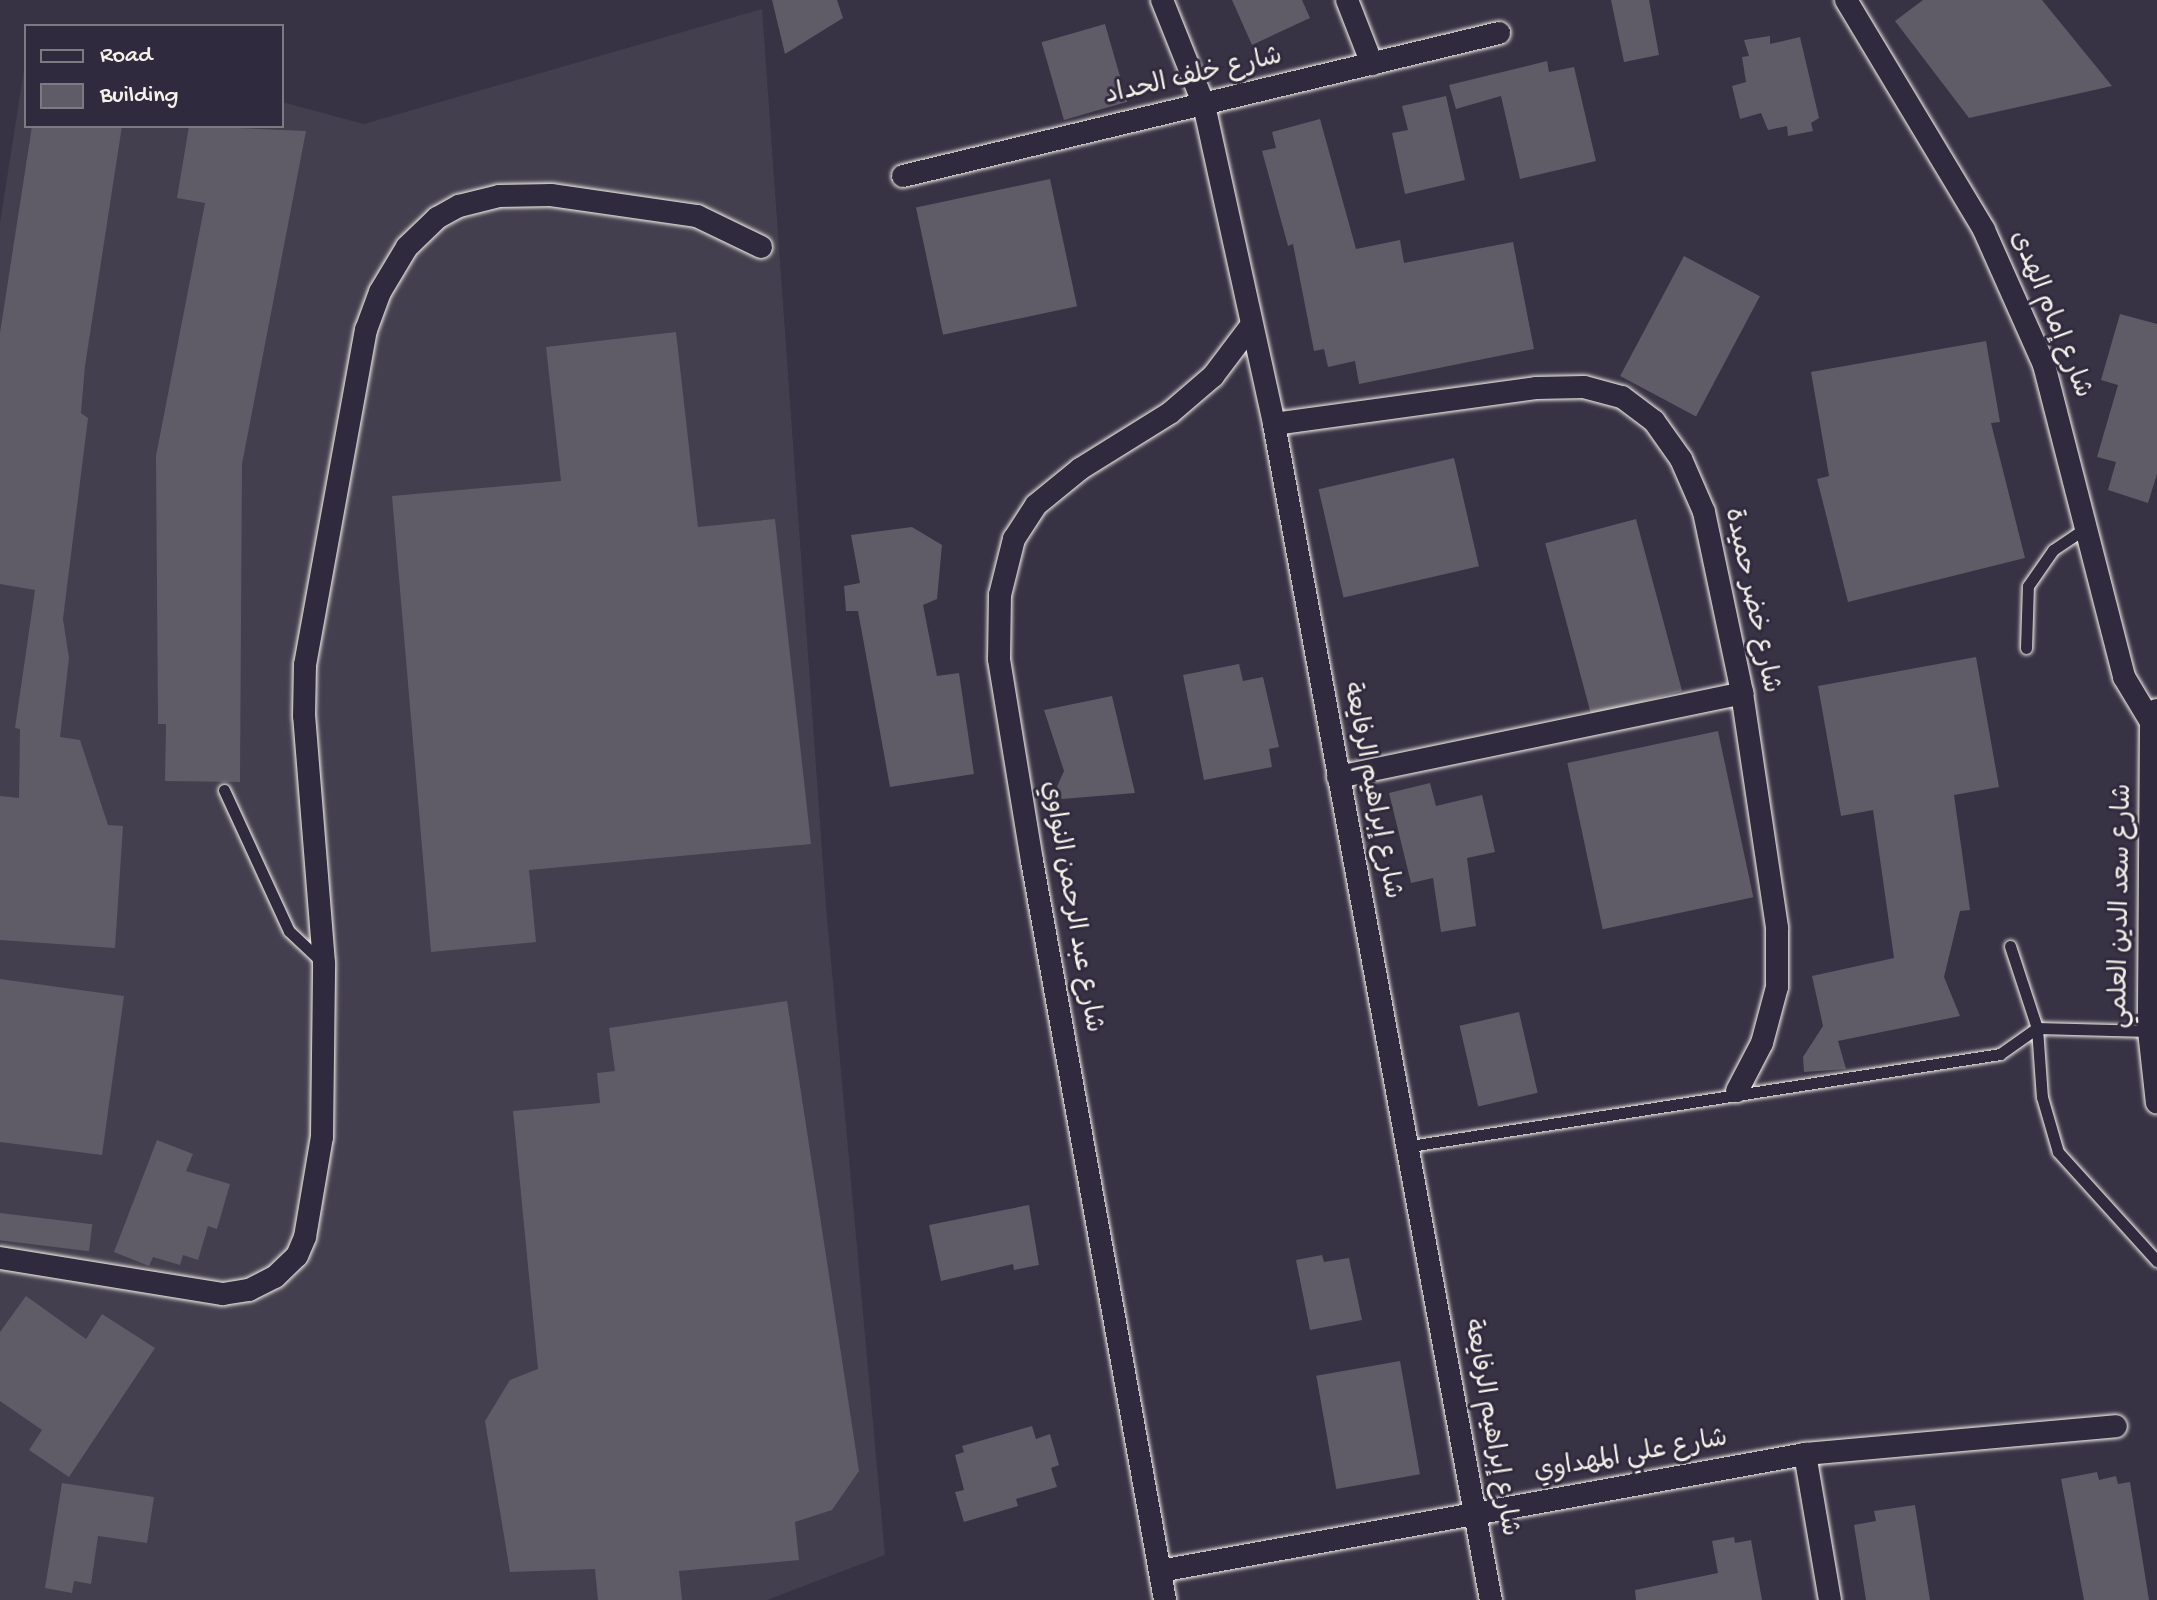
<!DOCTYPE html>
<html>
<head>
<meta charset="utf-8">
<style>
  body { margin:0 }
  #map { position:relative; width:2157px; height:1600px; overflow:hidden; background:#373244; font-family:"Gochi Hand","Playpen Sans Arabic",sans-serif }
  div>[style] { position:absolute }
  .built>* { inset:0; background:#433f4e }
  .building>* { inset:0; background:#5f5c67; transform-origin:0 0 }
  .roads { filter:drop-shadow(0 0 2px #f4f1e8) drop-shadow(0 0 2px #f4f1e8) }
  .service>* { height:11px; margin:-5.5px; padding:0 5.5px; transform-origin:5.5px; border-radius:5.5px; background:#2f2a3d }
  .minor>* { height:22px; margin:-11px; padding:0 11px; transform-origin:11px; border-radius:11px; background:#2f2a3d }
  span { translate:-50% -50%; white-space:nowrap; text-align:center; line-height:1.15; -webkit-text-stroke:6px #2f2a3d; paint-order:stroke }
  .street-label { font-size:26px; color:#f4f1e8 }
  .legend { position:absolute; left:24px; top:24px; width:260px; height:104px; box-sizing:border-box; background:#2f2a3d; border:2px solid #7e7a81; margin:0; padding:10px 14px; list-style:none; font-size:24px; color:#f4f1e8 }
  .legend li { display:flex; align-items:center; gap:16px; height:40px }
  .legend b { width:40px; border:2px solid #7e7a81 }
</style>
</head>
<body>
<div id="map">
  <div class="built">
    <i style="clip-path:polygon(762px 9px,826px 906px,885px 1555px,767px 1600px,0 1600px,0 223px,26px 57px,26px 126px,282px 126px,282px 102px,364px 124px)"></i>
  </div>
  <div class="building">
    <i style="clip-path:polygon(772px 0,837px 0,843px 18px,785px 54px)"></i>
    <i style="clip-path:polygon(1232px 0,1302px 0,1310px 18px,1252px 45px)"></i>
    <i style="clip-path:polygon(1611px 0,1649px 0,1659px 55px,1624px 62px)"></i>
    <i style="clip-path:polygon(1923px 0,2042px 0,2112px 86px,1969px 118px,1895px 21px)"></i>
    <i style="left:1105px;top:24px;width:81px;height:66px;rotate:74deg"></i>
    <i style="clip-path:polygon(1770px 36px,1770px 44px,1800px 37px,1819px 118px,1811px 123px,1813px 131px,1788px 136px,1787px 126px,1768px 130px,1761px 113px,1740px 119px,1732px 86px,1746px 82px,1742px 57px,1749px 56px,1744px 40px)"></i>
    <i style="clip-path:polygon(1547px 61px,1549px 72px,1574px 67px,1596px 161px,1520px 179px,1501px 96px,1456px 109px,1449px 85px)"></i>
    <i style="clip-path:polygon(1446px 96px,1465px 180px,1405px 194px,1392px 133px,1408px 130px,1402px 106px)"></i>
    <i style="clip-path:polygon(1320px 119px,1356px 249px,1400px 240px,1404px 263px,1513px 242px,1534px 349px,1359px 384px,1355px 361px,1328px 367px,1324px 349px,1314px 351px,1293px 244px,1288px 246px,1262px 151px,1276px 148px,1272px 132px)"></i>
    <i style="clip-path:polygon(32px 126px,122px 126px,85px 366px,81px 413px,88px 418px,63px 619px,69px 658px,60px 737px,80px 740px,108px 825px,123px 826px,115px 948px,0 940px,0 796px,19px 798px,20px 729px,15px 728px,35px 590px,0 584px,0 333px)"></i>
    <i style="clip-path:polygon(189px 126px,306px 131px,242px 464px,240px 782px,165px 781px,166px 724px,158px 724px,156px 456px,205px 203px,177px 198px)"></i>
    <i style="left:1050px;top:179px;width:130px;height:137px;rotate:78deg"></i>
    <i style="left:1684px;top:256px;width:86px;height:136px;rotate:28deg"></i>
    <i style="clip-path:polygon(2120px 314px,2157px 324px,2157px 474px,2148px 503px,2108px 490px,2116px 462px,2097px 457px,2118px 385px,2101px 380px)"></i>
    <i style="clip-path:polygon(676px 332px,698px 527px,775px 519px,811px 844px,529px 870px,536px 942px,431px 952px,392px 496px,561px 481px,546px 347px)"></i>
    <i style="clip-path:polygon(1986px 341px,2000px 422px,1991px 423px,2025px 558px,1848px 602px,1817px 479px,1829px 476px,1811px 372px)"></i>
    <i style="left:1454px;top:458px;width:111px;height:139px;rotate:77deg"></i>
    <i style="left:1636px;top:519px;width:178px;height:94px;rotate:75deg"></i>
    <i style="clip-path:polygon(912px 527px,942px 545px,937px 599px,923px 605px,937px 676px,959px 673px,974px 774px,890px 787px,858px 611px,846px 611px,844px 586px,860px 583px,851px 535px)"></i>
    <i style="clip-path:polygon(1976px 657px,1999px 787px,1954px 795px,1970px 910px,1960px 911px,1944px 977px,1960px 1016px,1838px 1041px,1846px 1069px,1804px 1072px,1803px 1057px,1823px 1026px,1812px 976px,1894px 958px,1873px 810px,1841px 816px,1818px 686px)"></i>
    <i style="clip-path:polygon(1239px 664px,1243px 681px,1263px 677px,1279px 747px,1269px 749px,1272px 767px,1204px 780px,1183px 675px)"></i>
    <i style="clip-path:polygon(1112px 696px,1135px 793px,1062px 799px,1056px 789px,1064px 771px,1044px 710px)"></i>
    <i style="left:1718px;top:731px;width:170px;height:154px;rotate:78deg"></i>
    <i style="clip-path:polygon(1430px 783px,1436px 806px,1482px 795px,1495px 852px,1467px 858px,1476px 926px,1441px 932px,1433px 878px,1411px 883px,1389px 793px)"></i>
    <i style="clip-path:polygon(0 979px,124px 996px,102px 1155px,0 1142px)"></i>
    <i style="clip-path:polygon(787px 1001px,859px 1471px,832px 1510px,795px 1522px,799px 1560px,679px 1571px,682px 1600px,598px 1600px,595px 1569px,510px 1572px,485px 1421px,510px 1380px,538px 1369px,513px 1111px,600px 1103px,597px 1073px,615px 1071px,609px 1028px)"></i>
    <i style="left:1519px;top:1012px;width:83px;height:61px;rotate:77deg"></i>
    <i style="clip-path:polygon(157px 1140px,193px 1154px,186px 1171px,230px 1184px,217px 1229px,208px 1226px,198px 1260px,183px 1255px,180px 1265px,153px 1257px,149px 1266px,114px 1252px)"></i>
    <i style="clip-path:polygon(1029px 1205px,1039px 1265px,1014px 1270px,1013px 1264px,941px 1281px,929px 1225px)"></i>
    <i style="left:0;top:1213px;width:93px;height:27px;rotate:7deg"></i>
    <i style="clip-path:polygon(1322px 1255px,1324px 1262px,1349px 1258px,1362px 1320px,1310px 1330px,1296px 1260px)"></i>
    <i style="clip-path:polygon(26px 1296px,86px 1339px,102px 1314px,155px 1348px,69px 1477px,29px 1450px,42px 1430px,0 1401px,0 1332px)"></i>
    <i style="left:1400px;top:1361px;width:115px;height:85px;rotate:80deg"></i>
    <i style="clip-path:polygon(1032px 1426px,1036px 1439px,1050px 1434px,1059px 1465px,1051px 1468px,1057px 1487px,1016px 1499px,1018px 1506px,964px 1522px,955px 1492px,964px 1490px,955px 1455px,964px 1452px,962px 1446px)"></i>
    <i style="clip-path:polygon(2097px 1472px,2099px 1480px,2116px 1476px,2118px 1484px,2130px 1482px,2149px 1600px,2084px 1600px,2061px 1479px)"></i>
    <i style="clip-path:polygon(62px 1483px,154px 1497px,147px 1543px,98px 1536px,91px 1584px,74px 1581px,72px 1593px,45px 1588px)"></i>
    <i style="clip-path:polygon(1915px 1505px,1930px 1600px,1866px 1600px,1854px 1525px,1876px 1521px,1874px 1511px)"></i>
    <i style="clip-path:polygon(1734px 1537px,1735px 1543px,1751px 1540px,1762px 1600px,1636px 1600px,1635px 1590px,1718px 1573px,1712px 1541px)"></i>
  </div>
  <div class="roads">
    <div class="service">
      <i style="left:2026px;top:648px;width:62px;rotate:-88.2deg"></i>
      <i style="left:2028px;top:586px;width:44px;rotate:-55.2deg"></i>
      <i style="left:2053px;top:550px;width:40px;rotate:-34deg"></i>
      <i style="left:224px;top:790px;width:155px;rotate:65.3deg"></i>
      <i style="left:289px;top:931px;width:47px;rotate:43.3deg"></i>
      <i style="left:2010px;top:946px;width:86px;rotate:71.8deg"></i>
      <i style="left:2037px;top:1028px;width:69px;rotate:85.9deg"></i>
      <i style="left:2042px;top:1097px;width:57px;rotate:73.8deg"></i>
      <i style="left:2058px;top:1152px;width:147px;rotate:47.8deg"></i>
      <i style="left:1410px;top:1146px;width:597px;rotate:-8.86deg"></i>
      <i style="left:2000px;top:1054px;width:45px;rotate:-35.1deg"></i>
      <i style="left:2037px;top:1028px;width:112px;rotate:1.5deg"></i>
    </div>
    <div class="minor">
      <i style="left:1162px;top:0;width:113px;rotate:68.2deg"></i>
      <i style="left:1204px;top:105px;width:327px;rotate:77.6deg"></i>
      <i style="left:1274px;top:424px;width:1196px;rotate:79.55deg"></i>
      <i style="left:1347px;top:0;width:69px;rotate:68.7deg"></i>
      <i style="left:1846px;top:0;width:268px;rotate:59deg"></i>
      <i style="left:1984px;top:230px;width:148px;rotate:66deg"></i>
      <i style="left:2044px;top:365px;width:322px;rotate:75.6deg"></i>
      <i style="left:2124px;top:677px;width:52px;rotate:59deg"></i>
      <i style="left:903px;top:176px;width:613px;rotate:-13.49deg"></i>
      <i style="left:1274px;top:424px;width:264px;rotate:-7.8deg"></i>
      <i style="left:1536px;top:388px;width:48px;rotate:-1.2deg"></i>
      <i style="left:1584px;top:387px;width:39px;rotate:15deg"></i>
      <i style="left:1622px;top:397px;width:40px;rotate:37deg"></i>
      <i style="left:1654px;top:421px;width:47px;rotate:54.6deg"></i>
      <i style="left:1681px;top:459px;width:58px;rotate:66.5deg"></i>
      <i style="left:1704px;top:512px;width:185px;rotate:78.1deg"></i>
      <i style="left:1742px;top:693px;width:238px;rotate:81.5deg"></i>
      <i style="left:1777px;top:928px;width:59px;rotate:90deg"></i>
      <i style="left:1777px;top:987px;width:58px;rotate:105deg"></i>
      <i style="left:1762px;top:1043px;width:54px;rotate:117.5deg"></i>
      <i style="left:2157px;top:710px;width:13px;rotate:117deg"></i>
      <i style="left:2151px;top:722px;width:309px;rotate:90.4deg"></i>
      <i style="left:2149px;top:1031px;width:72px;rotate:83.7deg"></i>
      <i style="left:1338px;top:777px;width:413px;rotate:-11.7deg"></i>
      <i style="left:0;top:1258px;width:226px;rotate:9.2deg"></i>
      <i style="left:223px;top:1294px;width:26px;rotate:-9deg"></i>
      <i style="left:249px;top:1290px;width:29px;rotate:-27deg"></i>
      <i style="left:275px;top:1277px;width:30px;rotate:-44deg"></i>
      <i style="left:297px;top:1256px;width:21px;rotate:-67deg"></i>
      <i style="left:305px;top:1237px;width:101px;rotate:-80.4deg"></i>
      <i style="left:322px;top:1137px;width:174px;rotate:-89.3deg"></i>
      <i style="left:324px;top:963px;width:248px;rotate:-94.6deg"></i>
      <i style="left:304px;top:716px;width:51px;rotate:-88.9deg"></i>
      <i style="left:305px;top:665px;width:341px;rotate:-79.7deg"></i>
      <i style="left:366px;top:330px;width:40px;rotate:-69.8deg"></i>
      <i style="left:380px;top:292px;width:52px;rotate:-59deg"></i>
      <i style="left:407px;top:247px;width:42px;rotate:-44deg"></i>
      <i style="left:437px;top:218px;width:25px;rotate:-29deg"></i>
      <i style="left:459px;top:206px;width:41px;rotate:-14deg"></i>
      <i style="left:499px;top:196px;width:52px;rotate:-1.1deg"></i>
      <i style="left:551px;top:195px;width:148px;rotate:8.2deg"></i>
      <i style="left:697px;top:216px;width:71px;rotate:25.8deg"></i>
      <i style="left:1805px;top:1454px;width:148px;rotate:80.3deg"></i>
      <i style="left:1160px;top:1571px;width:656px;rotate:-10.28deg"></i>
      <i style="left:1805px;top:1454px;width:312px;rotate:-5.1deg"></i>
      <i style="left:1165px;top:1600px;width:751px;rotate:-100.2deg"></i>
      <i style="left:1032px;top:861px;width:205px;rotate:-99.3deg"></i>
      <i style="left:999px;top:659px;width:64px;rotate:-89.1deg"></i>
      <i style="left:1000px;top:595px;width:58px;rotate:-76deg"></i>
      <i style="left:1014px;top:539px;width:40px;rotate:-57.1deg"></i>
      <i style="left:1036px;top:505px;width:57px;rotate:-39.3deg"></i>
      <i style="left:1080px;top:469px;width:106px;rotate:-31.9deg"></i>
      <i style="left:1170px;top:413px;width:57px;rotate:-40.7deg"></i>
      <i style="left:1213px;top:376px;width:61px;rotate:-52.9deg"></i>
    </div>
  </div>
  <div class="street-label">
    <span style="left:1194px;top:78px;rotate:-13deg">شارع خلف الحداد</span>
    <span style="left:2049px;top:315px;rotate:68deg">شارع إمام الهدى</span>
    <span style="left:1750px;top:601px;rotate:78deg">شارع خضر حميدة</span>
    <span style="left:1370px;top:791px;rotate:79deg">شارع إبراهيم الرفايعة</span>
    <span style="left:2123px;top:906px;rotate:-89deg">شارع سعد الدين العلمي</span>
    <span style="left:1070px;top:907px;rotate:80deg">شارع عبد الرحمن النواوي</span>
    <span style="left:1489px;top:1428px;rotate:80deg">شارع إبراهيم الرفايعة</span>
    <span style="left:1631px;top:1457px;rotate:-10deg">شارع علي المهداوي</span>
  </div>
  <ul class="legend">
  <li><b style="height:10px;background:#2f2a3d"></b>Road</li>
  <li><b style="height:22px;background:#5f5c67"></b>Building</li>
  </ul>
</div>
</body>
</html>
